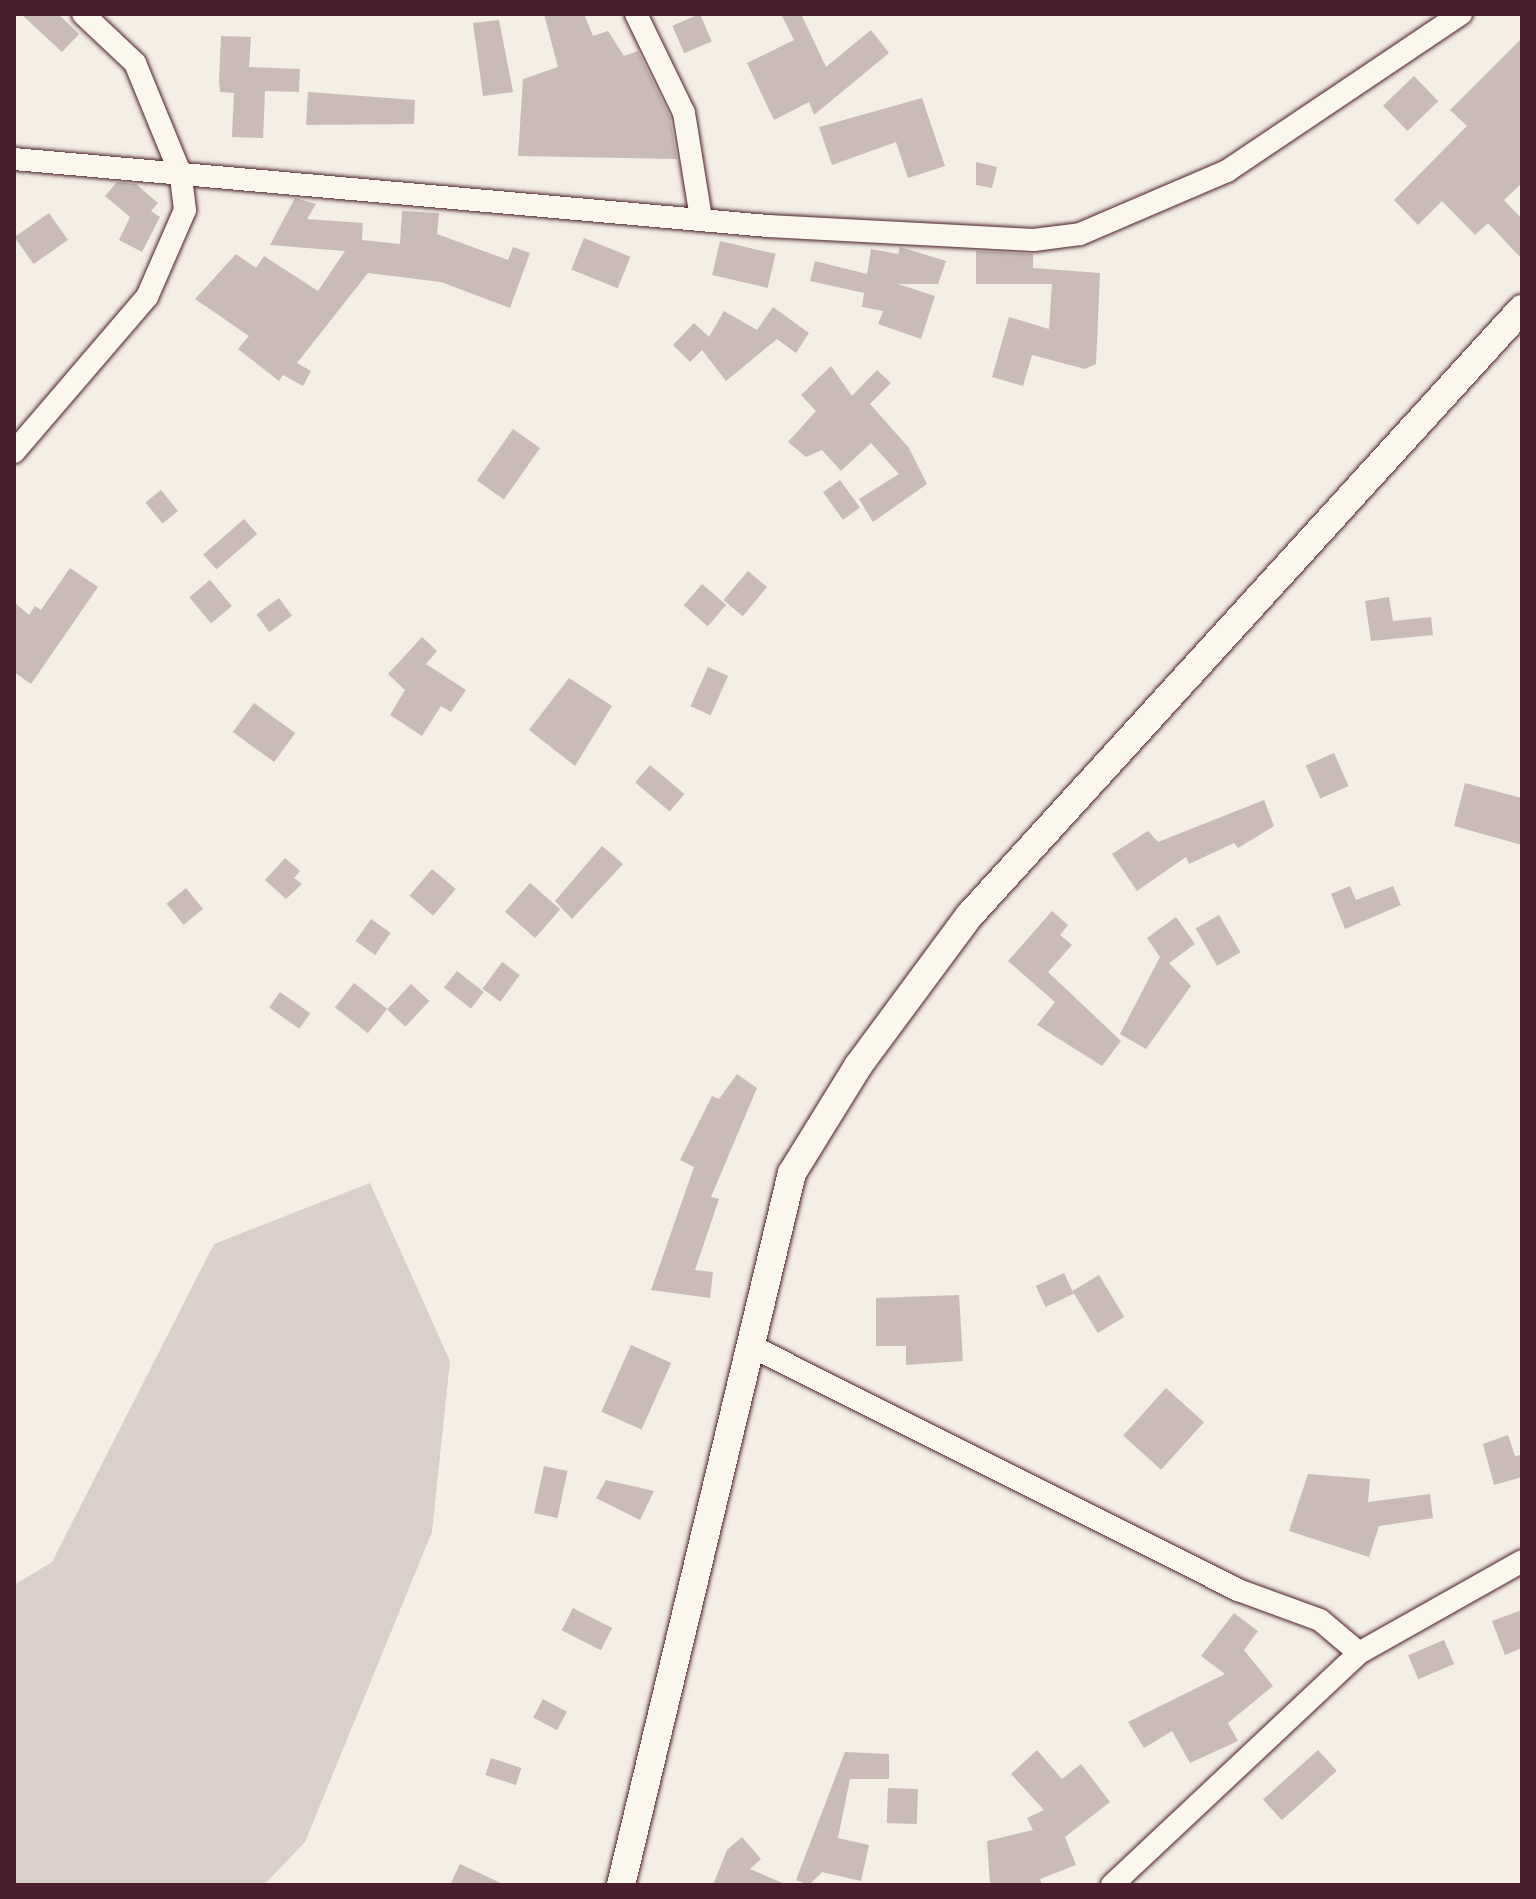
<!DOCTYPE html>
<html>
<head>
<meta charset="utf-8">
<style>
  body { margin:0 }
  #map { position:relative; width:1536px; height:1899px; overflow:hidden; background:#f4eee4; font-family:Mali,sans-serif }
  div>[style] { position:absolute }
  .green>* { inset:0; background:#dbd0c9 }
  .building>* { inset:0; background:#cabbb6; transform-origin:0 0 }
  .roads { filter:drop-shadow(0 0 2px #4a1f2b) drop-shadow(0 0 2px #4a1f2b) }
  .minor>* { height:22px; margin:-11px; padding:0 11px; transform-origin:11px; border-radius:11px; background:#fbf7ec }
  .tertiary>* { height:28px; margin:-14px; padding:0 14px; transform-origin:14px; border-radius:14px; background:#fbf7ec }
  span { translate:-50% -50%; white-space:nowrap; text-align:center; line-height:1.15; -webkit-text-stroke:6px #fbf7ec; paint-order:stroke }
  .frame { position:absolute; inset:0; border:16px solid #4a1f2b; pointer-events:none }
</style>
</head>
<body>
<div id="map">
  <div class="green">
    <i style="clip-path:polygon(370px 1183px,450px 1361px,432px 1532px,305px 1842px,264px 1885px,14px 1885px,14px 1585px,52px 1562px,214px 1244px)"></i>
  </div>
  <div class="building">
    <i style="clip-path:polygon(21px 14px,58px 14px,79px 34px,62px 52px)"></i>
    <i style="clip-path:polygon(544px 14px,584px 14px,593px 36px,608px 31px,624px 56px,638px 51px,670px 117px,677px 159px,518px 156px,523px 79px,558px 67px)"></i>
    <i style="left:700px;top:14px;width:30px;height:30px;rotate:67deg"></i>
    <i style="clip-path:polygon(781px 14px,801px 14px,826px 67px,871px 30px,889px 53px,814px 115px,809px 102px,774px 120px,747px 63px,794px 40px)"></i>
    <i style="clip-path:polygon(499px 20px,513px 92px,483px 96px,473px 23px)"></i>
    <i style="clip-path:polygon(221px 36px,251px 37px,249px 67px,300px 69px,299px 92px,265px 91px,263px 138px,232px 137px,234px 93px,220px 92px,219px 79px)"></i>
    <i style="clip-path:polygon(1522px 38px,1522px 183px,1504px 200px,1522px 219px,1522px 259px,1488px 223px,1475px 235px,1442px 201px,1418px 225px,1394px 200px,1467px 126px,1450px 110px)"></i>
    <i style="left:1414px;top:76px;width:35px;height:43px;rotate:46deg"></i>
    <i style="clip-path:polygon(308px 92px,415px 100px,414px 124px,306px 125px)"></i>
    <i style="clip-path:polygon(922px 98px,945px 166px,908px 178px,896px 142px,832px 165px,819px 127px)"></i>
    <i style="clip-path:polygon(976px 162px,997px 167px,992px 188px,976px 185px)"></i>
    <i style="clip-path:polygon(117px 182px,136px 184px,158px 203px,151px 211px,160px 217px,142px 252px,119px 240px,130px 217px,105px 196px)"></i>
    <i style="clip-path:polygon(295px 198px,316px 204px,307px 219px,363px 223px,362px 240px,400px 244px,402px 211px,439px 213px,437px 234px,508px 260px,513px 247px,530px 253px,510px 308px,441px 282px,368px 273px,297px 363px,311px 371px,303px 386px,283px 375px,279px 381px,238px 349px,249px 336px,195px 299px,236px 254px,256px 268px,264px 256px,318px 291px,345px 251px,270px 245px)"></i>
    <i style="left:49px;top:213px;width:33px;height:42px;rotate:55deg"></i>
    <i style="left:584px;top:238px;width:50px;height:34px;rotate:22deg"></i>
    <i style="left:720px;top:241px;width:57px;height:35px;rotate:13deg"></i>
    <i style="clip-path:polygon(900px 247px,946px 261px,938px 284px,898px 284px,935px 296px,921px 339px,878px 324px,883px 311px,862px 307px,864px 293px,810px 281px,815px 261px,867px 274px,871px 249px,898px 254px)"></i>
    <i style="clip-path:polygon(976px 251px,1033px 254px,1033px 268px,1100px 273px,1096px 364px,1085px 369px,1032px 355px,1023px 386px,992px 377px,1009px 317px,1049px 329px,1052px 284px,976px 284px)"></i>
    <i style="clip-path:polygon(773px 307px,809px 333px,796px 353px,777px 339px,726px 381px,702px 350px,690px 362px,673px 345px,694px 323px,709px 337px,724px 311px,757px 330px)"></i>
    <i style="clip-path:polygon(831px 366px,852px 396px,877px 370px,891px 383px,870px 404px,909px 448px,927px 484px,873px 522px,859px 499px,899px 474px,871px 443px,841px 471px,822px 450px,806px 457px,788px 442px,816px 411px,801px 395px)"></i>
    <i style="left:513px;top:429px;width:33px;height:63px;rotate:35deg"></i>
    <i style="left:840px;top:480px;width:34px;height:21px;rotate:54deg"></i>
    <i style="left:161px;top:490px;width:27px;height:20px;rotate:51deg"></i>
    <i style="left:244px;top:519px;width:20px;height:54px;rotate:49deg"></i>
    <i style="clip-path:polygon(70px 568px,98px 587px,31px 684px,14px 672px,14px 602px,29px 615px,35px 606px,41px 610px)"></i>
    <i style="left:748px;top:571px;width:25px;height:38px;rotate:40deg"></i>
    <i style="left:210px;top:580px;width:34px;height:27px;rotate:50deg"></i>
    <i style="left:702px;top:584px;width:32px;height:28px;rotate:41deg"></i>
    <i style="clip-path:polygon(1389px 597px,1393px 621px,1431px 617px,1433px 635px,1371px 641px,1365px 601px)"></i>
    <i style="left:279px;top:598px;width:22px;height:28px;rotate:54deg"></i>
    <i style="clip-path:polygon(422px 637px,437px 651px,426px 664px,466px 690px,451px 712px,441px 706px,422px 736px,390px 715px,405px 690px,388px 674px)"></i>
    <i style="left:708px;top:667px;width:22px;height:43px;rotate:24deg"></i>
    <i style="clip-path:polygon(569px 678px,612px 706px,575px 766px,529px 730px)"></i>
    <i style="left:254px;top:703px;width:51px;height:36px;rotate:36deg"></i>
    <i style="left:1334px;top:753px;width:36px;height:31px;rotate:66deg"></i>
    <i style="left:650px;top:765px;width:45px;height:23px;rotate:40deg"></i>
    <i style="clip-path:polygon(1465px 783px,1522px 798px,1522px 845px,1454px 826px)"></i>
    <i style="clip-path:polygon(1264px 800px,1274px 826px,1238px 848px,1234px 843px,1189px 864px,1186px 857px,1137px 891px,1112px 854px,1148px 831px,1158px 842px)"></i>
    <i style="clip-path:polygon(602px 846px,623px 864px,572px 919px,555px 901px)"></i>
    <i style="clip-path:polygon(285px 858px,300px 871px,294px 878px,302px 884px,286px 899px,265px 880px)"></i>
    <i style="left:432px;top:869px;width:31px;height:35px;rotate:40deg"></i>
    <i style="left:530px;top:883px;width:40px;height:38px;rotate:41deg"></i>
    <i style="clip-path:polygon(1350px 886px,1356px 900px,1393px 886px,1401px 905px,1345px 929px,1331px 894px)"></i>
    <i style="left:186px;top:888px;width:27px;height:25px;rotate:51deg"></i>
    <i style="clip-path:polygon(1052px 911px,1068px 925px,1060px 935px,1072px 945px,1048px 972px,1121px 1041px,1102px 1066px,1037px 1025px,1055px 1002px,1008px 961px)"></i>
    <i style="left:1219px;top:915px;width:43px;height:27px;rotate:60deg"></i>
    <i style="clip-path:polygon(1176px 917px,1195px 944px,1169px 963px,1191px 986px,1146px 1049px,1120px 1034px,1160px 957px,1147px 938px)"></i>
    <i style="left:371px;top:919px;width:24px;height:27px;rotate:35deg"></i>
    <i style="left:502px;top:962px;width:22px;height:33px;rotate:36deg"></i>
    <i style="left:457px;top:971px;width:34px;height:21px;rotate:38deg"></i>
    <i style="left:354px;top:983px;width:42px;height:31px;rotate:38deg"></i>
    <i style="left:411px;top:984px;width:25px;height:35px;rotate:43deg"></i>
    <i style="left:280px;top:992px;width:37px;height:19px;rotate:35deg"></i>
    <i style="clip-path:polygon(737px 1074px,757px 1088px,711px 1197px,719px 1199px,695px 1270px,713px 1272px,710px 1298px,651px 1290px,694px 1167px,680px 1160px,712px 1096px,719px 1099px)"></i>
    <i style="left:1064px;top:1273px;width:23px;height:31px;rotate:65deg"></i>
    <i style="left:1099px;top:1275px;width:49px;height:31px;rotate:59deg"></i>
    <i style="clip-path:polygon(959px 1295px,963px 1361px,906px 1365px,906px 1346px,876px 1346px,876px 1298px)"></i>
    <i style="left:631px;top:1345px;width:44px;height:73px;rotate:24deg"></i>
    <i style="left:1166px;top:1388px;width:51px;height:64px;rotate:42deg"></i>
    <i style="clip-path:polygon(1508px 1435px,1515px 1456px,1522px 1455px,1522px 1477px,1494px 1485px,1483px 1444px)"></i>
    <i style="left:544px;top:1466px;width:24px;height:48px;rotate:12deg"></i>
    <i style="clip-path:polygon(1308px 1474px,1370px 1479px,1368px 1502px,1430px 1494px,1433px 1518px,1379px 1526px,1369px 1557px,1289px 1531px)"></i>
    <i style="clip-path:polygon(606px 1480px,654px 1491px,640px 1520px,596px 1498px)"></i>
    <i style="left:573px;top:1608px;width:44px;height:25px;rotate:27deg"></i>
    <i style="clip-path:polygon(1522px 1610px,1522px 1648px,1505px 1655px,1492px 1621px)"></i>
    <i style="clip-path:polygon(1234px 1613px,1258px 1631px,1244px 1650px,1273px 1686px,1228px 1723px,1238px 1741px,1190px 1763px,1172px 1731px,1144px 1748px,1128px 1722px,1225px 1674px,1201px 1656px)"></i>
    <i style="left:1444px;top:1640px;width:26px;height:39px;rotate:67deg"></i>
    <i style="left:543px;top:1699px;width:27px;height:21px;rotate:28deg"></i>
    <i style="clip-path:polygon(1037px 1750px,1062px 1779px,1081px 1764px,1110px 1802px,1065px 1837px,1076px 1865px,1040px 1879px,1042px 1885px,990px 1885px,987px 1841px,1033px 1830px,1027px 1818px,1044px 1810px,1011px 1774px)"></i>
    <i style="left:1318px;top:1750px;width:28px;height:74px;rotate:48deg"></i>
    <i style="clip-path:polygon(845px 1752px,889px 1754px,889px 1779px,850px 1779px,838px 1838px,869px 1845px,861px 1881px,822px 1872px,809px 1885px,796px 1880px)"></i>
    <i style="left:491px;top:1758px;width:32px;height:18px;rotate:18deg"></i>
    <i style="left:888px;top:1788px;width:30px;height:35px;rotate:2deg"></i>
    <i style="clip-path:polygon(742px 1837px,761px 1859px,750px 1869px,787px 1885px,713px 1885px,727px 1850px)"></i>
    <i style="clip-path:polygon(460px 1864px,505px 1885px,450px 1885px)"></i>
  </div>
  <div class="roads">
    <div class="minor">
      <i style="left:636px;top:14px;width:110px;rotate:64.1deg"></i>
      <i style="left:684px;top:113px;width:106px;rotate:80.8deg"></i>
      <i style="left:14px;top:159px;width:757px;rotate:5.08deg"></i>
      <i style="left:768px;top:226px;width:266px;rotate:3deg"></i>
      <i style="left:1034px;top:240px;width:46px;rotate:-7.4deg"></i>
      <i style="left:1080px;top:234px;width:160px;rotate:-23.2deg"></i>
      <i style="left:1227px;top:171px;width:282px;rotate:-33.9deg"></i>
      <i style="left:14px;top:452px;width:204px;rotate:-49.4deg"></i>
      <i style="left:147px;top:297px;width:95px;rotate:-66.4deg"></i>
      <i style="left:185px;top:210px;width:35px;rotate:-97deg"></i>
      <i style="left:181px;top:175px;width:121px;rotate:-112.3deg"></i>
      <i style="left:135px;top:63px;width:71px;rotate:-136.7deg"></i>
      <i style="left:749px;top:1345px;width:547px;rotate:26.61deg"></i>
      <i style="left:1238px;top:1590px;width:87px;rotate:20.1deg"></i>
      <i style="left:1320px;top:1620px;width:51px;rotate:40.2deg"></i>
      <i style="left:1112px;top:1885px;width:339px;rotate:-43.2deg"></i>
      <i style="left:1359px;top:1653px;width:187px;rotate:-29.4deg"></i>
    </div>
    <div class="tertiary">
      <i style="left:621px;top:1885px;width:732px;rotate:-76.5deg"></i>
      <i style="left:792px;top:1173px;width:126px;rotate:-58.3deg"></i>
      <i style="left:858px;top:1066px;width:187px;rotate:-53.5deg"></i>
      <i style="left:969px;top:916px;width:821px;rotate:-47.67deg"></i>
    </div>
  </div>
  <div class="frame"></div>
</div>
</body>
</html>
